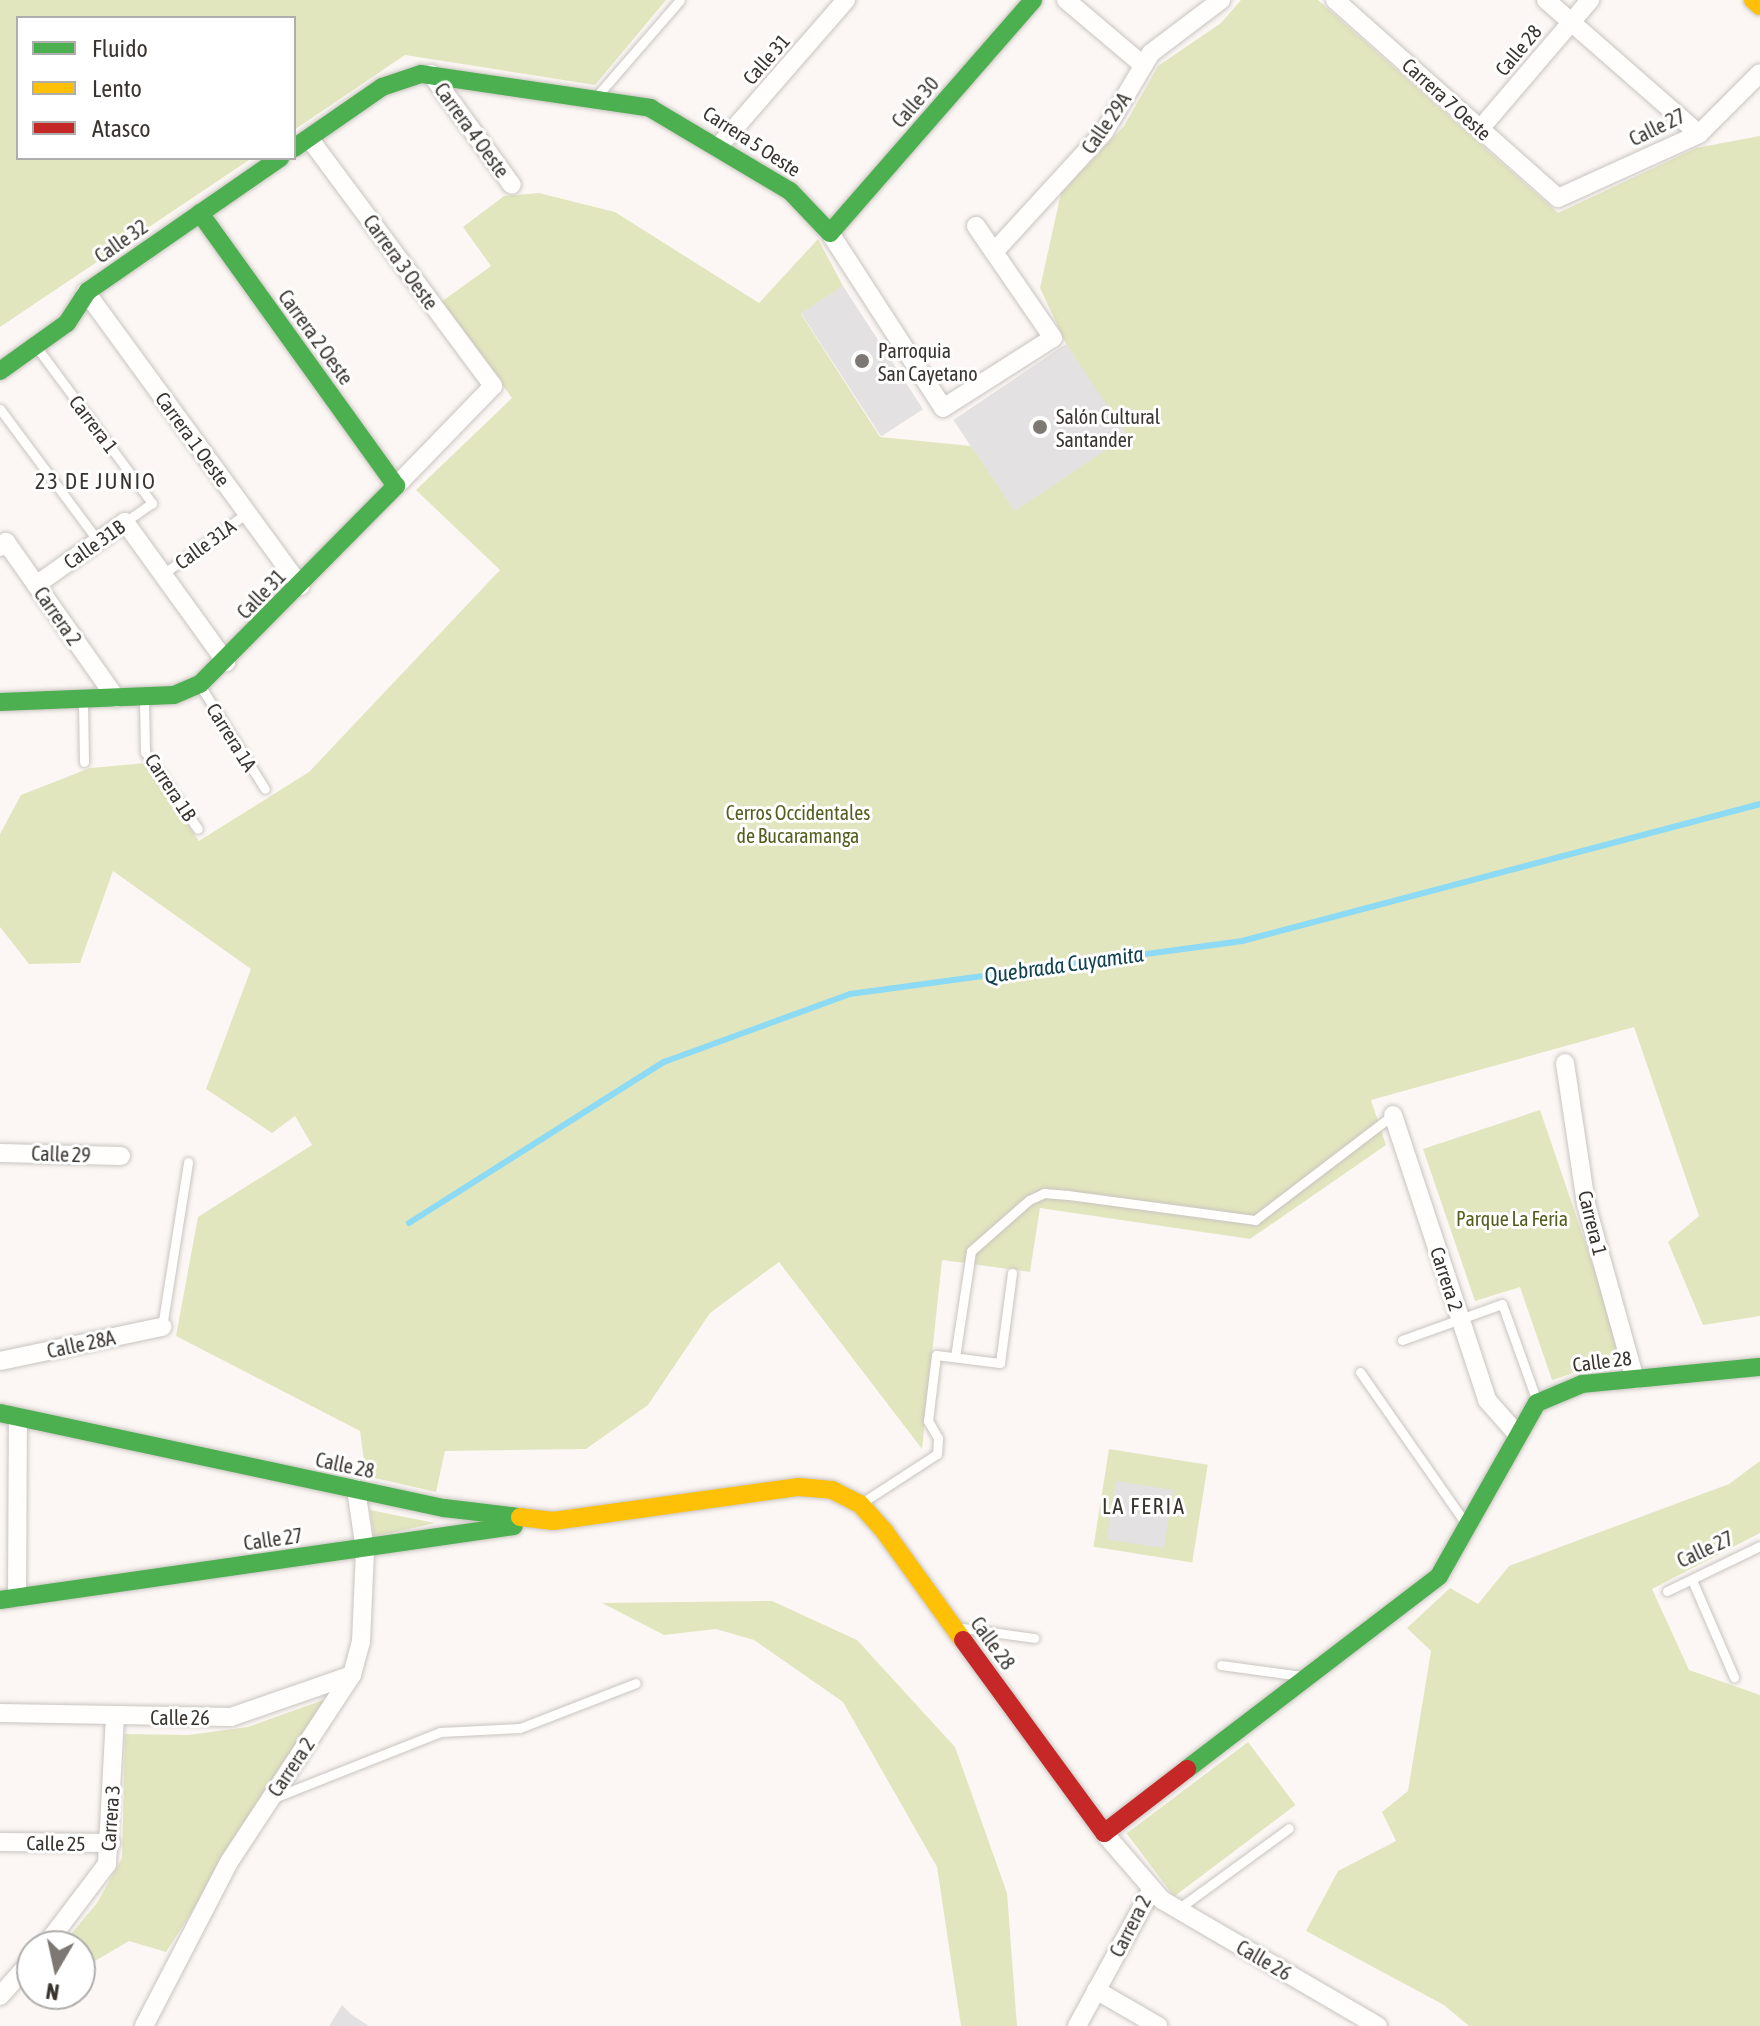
<!DOCTYPE html>
<html>
<head>
<meta charset="utf-8">
<style>
  body { margin:0 }
  #map { position:relative; width:1760px; height:2026px; overflow:hidden; background:#fcf7f4; font-family:"Asap Condensed",sans-serif }
  div>[style] { position:absolute }
  .green>* { inset:0; background:#e2e6be; transform-origin:0 0 }
  .stream>* { height:6px; margin:-3px; padding:0 3px; transform-origin:3px; border-radius:3px; background:#8ddaf4 }
  .building>* { inset:0; background:#e4e1e2; transform-origin:0 0 }
  .roads { filter:drop-shadow(0 0 2px #c9c4c0) drop-shadow(0 0 2px #c9c4c0) }
  .lane>* { height:9px; margin:-4.5px; padding:0 4.5px; transform-origin:4.5px; border-radius:4.5px; background:#fffefd }
  .street>* { height:18px; margin:-9px; padding:0 9px; transform-origin:9px; border-radius:9px; background:#fffefd }
  .fast>* { height:18px; margin:-9px; padding:0 9px; transform-origin:9px; border-radius:9px; background:#4caf50 }
  .slow>* { height:18px; margin:-9px; padding:0 9px; transform-origin:9px; border-radius:9px; background:#ffc107 }
  .jam>* { height:18px; margin:-9px; padding:0 9px; transform-origin:9px; border-radius:9px; background:#c62828 }
  .dots>* { width:22px; height:22px; translate:-50% -50%; box-sizing:border-box; border:4px solid #fff; border-radius:50% }
  span { translate:-50% -50%; white-space:nowrap; text-align:center; line-height:1.15; -webkit-text-stroke:6px #fff; paint-order:stroke }
  .street-label { font-size:20px; color:#39342f }
  .poi-label { font-size:20px; color:#39342f }
  .left { translate:0 -50%; text-align:left }
  .park-label { font-size:20px; color:#555e1f }
  .neighbourhood-label { font-size:22px; color:#39342f; letter-spacing:2px }
  .water-label { font-size:22px; color:#104251; font-style:italic }
  .legend { position:absolute; left:16px; top:16px; width:280px; height:144px; box-sizing:border-box; background:#fff; border:2px solid #b0aeac; margin:0; padding:10px 14px; list-style:none; font-size:24px; color:#39342f }
  .legend li { display:flex; align-items:center; gap:16px; height:40px }
  .legend b { width:40px; border:2px solid #b0aeac }
  .north { position:absolute; left:16px; top:1930px; width:80px; height:80px; box-sizing:border-box; background:#fff; border:2px solid #b0aeac; border-radius:50%; rotate:189deg; font-size:22px; font-weight:700; line-height:32px; text-align:center; color:#39342f }
  .north::after { content:''; display:block; margin:auto; width:28px; height:36px; background:#7d7874; clip-path:polygon(50% 0,100% 100%,50% 72%,0 100%) }
</style>
</head>
<body>
<div id="map">
  <div class="green">
    <i style="clip-path:polygon(0 0,666px 0,595px 85px,405px 55px,294px 130px,294px 18px,18px 18px,18px 158px,252px 158px,0 327px)"></i>
    <i style="clip-path:polygon(1241px 0,1318px 0,1558px 213px,1696px 148px,1760px 136px,1760px 1316px,1703px 1325px,1668px 1242px,1699px 1216px,1634px 1027px,1371px 1100px,1386px 1145px,1250px 1239px,1040px 1208px,1030px 1272px,942px 1260px,922px 1449px,779px 1262px,710px 1313px,648px 1405px,586px 1449px,445px 1451px,436px 1492px,366px 1476px,360px 1431px,176px 1336px,198px 1217px,312px 1145px,295px 1116px,272px 1133px,206px 1089px,251px 969px,113px 871px,80px 963px,29px 964px,0 927px,0 834px,21px 795px,90px 768px,146px 763px,199px 841px,309px 772px,500px 570px,416px 490px,512px 398px,441px 302px,491px 266px,463px 227px,504px 196px,539px 193px,615px 212px,759px 303px,818px 239px,843px 286px,801px 314px,880px 437px,971px 446px,1126px 436px,1066px 344px,1040px 288px,1061px 193px,1124px 126px,1158px 66px,1221px 23px)"></i>
    <i style="clip-path:polygon(1540px 1110px,1624px 1356px,1552px 1380px,1520px 1287px,1475px 1301px,1423px 1149px)"></i>
    <i style="left:1109px;top:1449px;width:100px;height:99px;rotate:9deg"></i>
    <i style="clip-path:polygon(1760px 1461px,1760px 1533px,1652px 1589px,1689px 1670px,1760px 1695px,1760px 2026px,1469px 2026px,1444px 2005px,1306px 1931px,1338px 1871px,1396px 1841px,1382px 1812px,1408px 1791px,1431px 1651px,1407px 1628px,1450px 1588px,1478px 1604px,1509px 1566px,1729px 1484px)"></i>
    <i style="clip-path:polygon(370px 1510px,435px 1523px,374px 1537px)"></i>
    <i style="clip-path:polygon(772px 1601px,857px 1640px,955px 1747px,1007px 1893px,1017px 2026px,961px 2026px,937px 1867px,843px 1702px,754px 1640px,716px 1629px,664px 1635px,602px 1603px)"></i>
    <i style="clip-path:polygon(329px 1698px,166px 1952px,129px 1941px,80px 1970px,80px 1946px,61px 1946px,97px 1903px,122px 1858px,125px 1734px,188px 1735px,248px 1727px)"></i>
    <i style="left:1248px;top:1742px;width:79px;height:152px;rotate:53deg"></i>
  </div>
  <div class="stream">
    <i style="left:409px;top:1223px;width:302px;rotate:-32.3deg"></i>
    <i style="left:664px;top:1062px;width:198px;rotate:-20.1deg"></i>
    <i style="left:850px;top:994px;width:396px;rotate:-7.7deg"></i>
    <i style="left:1242px;top:941px;width:536px;rotate:-14.81deg"></i>
  </div>
  <div class="building">
    <i style="left:843px;top:286px;width:147px;height:50px;rotate:57deg"></i>
    <i style="left:1066px;top:344px;width:110px;height:136px;rotate:56deg"></i>
    <i style="left:1116px;top:1481px;width:58px;height:59px;rotate:9deg"></i>
    <i style="clip-path:polygon(342px 2005px,352px 2015px,369px 2026px,329px 2026px)"></i>
  </div>
  <div class="roads">
    <div class="lane">
      <i style="left:596px;top:97px;width:128px;rotate:-49.1deg"></i>
      <i style="left:38px;top:349px;width:192px;rotate:53.5deg"></i>
      <i style="left:152px;top:503px;width:33px;rotate:145deg"></i>
      <i style="left:0;top:409px;width:164px;rotate:53.4deg"></i>
      <i style="left:163px;top:574px;width:104px;rotate:-36deg"></i>
      <i style="left:201px;top:687px;width:120px;rotate:57.9deg"></i>
      <i style="left:144px;top:700px;width:52px;rotate:88.9deg"></i>
      <i style="left:145px;top:752px;width:93px;rotate:55.5deg"></i>
      <i style="left:83px;top:703px;width:59px;rotate:89deg"></i>
      <i style="left:162px;top:1327px;width:167px;rotate:-81deg"></i>
      <i style="left:1402px;top:1340px;width:106px;rotate:-19.8deg"></i>
      <i style="left:1502px;top:1304px;width:103px;rotate:70.2deg"></i>
      <i style="left:955px;top:1357px;width:107px;rotate:-81.4deg"></i>
      <i style="left:971px;top:1251px;width:77px;rotate:-41.3deg"></i>
      <i style="left:1029px;top:1200px;width:17px;rotate:-25deg"></i>
      <i style="left:1044px;top:1193px;width:24px;rotate:5deg"></i>
      <i style="left:1068px;top:1195px;width:189px;rotate:7.6deg"></i>
      <i style="left:1255px;top:1220px;width:173px;rotate:-37.3deg"></i>
      <i style="left:1360px;top:1372px;width:182px;rotate:55.1deg"></i>
      <i style="left:863px;top:1502px;width:88px;rotate:-33deg"></i>
      <i style="left:937px;top:1454px;width:16px;rotate:-86deg"></i>
      <i style="left:938px;top:1438px;width:20px;rotate:-120deg"></i>
      <i style="left:928px;top:1421px;width:66px;rotate:-83.1deg"></i>
      <i style="left:936px;top:1355px;width:64px;rotate:7.1deg"></i>
      <i style="left:1000px;top:1363px;width:91px;rotate:-82.4deg"></i>
      <i style="left:1692px;top:1580px;width:106px;rotate:66.6deg"></i>
      <i style="left:1667px;top:1591px;width:103px;rotate:-25.8deg"></i>
      <i style="left:963px;top:1628px;width:72px;rotate:8deg"></i>
      <i style="left:1221px;top:1665px;width:81px;rotate:7.8deg"></i>
      <i style="left:276px;top:1797px;width:176px;rotate:-21.6deg"></i>
      <i style="left:440px;top:1732px;width:80px;rotate:-2.9deg"></i>
      <i style="left:520px;top:1728px;width:124px;rotate:-21.2deg"></i>
      <i style="left:1178px;top:1909px;width:137px;rotate:-36.1deg"></i>
    </div>
    <div class="street">
      <i style="left:1066px;top:0;width:101px;rotate:40.2deg"></i>
      <i style="left:1335px;top:0;width:298px;rotate:41.6deg"></i>
      <i style="left:1558px;top:198px;width:155px;rotate:-24.4deg"></i>
      <i style="left:1699px;top:134px;width:86px;rotate:-45deg"></i>
      <i style="left:1546px;top:0;width:203px;rotate:41.2deg"></i>
      <i style="left:431px;top:74px;width:137px;rotate:53.9deg"></i>
      <i style="left:1480px;top:129px;width:170px;rotate:-49.5deg"></i>
      <i style="left:309px;top:138px;width:309px;rotate:53.4deg"></i>
      <i style="left:493px;top:386px;width:139px;rotate:134.1deg"></i>
      <i style="left:719px;top:146px;width:194px;rotate:-49deg"></i>
      <i style="left:830px;top:233px;width:208px;rotate:57.1deg"></i>
      <i style="left:943px;top:408px;width:130px;rotate:-32.5deg"></i>
      <i style="left:1053px;top:338px;width:136px;rotate:-124.5deg"></i>
      <i style="left:994px;top:252px;width:163px;rotate:-47.5deg"></i>
      <i style="left:1104px;top:132px;width:92px;rotate:-59.3deg"></i>
      <i style="left:1151px;top:53px;width:88px;rotate:-37.1deg"></i>
      <i style="left:86px;top:292px;width:364px;rotate:53.9deg"></i>
      <i style="left:0;top:547px;width:8px;rotate:-40deg"></i>
      <i style="left:6px;top:542px;width:191px;rotate:54.8deg"></i>
      <i style="left:36px;top:585px;width:109px;rotate:-35.3deg"></i>
      <i style="left:125px;top:522px;width:173px;rotate:54.2deg"></i>
      <i style="left:1565px;top:1063px;width:143px;rotate:81.5deg"></i>
      <i style="left:1586px;top:1204px;width:182px;rotate:74.4deg"></i>
      <i style="left:1393px;top:1115px;width:300px;rotate:71.7deg"></i>
      <i style="left:1487px;top:1400px;width:45px;rotate:48.6deg"></i>
      <i style="left:0;top:1153px;width:121px;rotate:1.4deg"></i>
      <i style="left:0;top:1361px;width:166px;rotate:-11.9deg"></i>
      <i style="left:17px;top:1598px;width:181px;rotate:-89.7deg"></i>
      <i style="left:0;top:1713px;width:231px;rotate:1deg"></i>
      <i style="left:231px;top:1717px;width:128px;rotate:-19.1deg"></i>
      <i style="left:1104px;top:1833px;width:89px;rotate:49.1deg"></i>
      <i style="left:1162px;top:1900px;width:250px;rotate:30.3deg"></i>
      <i style="left:0;top:1842px;width:111px;rotate:0.5deg"></i>
      <i style="left:45px;top:1946px;width:103px;rotate:-52.9deg"></i>
      <i style="left:107px;top:1864px;width:148px;rotate:-86.9deg"></i>
      <i style="left:1096px;top:1990px;width:72px;rotate:30.1deg"></i>
      <i style="left:0;top:1996px;width:48px;rotate:-48.4deg"></i>
      <i style="left:144px;top:2026px;width:185px;rotate:-62.6deg"></i>
      <i style="left:229px;top:1862px;width:224px;rotate:-56.7deg"></i>
      <i style="left:352px;top:1675px;width:34px;rotate:-75deg"></i>
      <i style="left:361px;top:1642px;width:92px;rotate:-87.5deg"></i>
      <i style="left:365px;top:1550px;width:62px;rotate:-98.4deg"></i>
      <i style="left:1077px;top:2026px;width:154px;rotate:-61.3deg"></i>
    </div>
    <div class="fast">
      <i style="left:294px;top:148px;width:107px;rotate:-34.7deg"></i>
      <i style="left:382px;top:87px;width:41px;rotate:-18.4deg"></i>
      <i style="left:421px;top:74px;width:232px;rotate:8.4deg"></i>
      <i style="left:650px;top:108px;width:163px;rotate:30.7deg"></i>
      <i style="left:790px;top:191px;width:58px;rotate:46.4deg"></i>
      <i style="left:830px;top:233px;width:309px;rotate:-48.9deg"></i>
      <i style="left:0;top:371px;width:82px;rotate:-35.6deg"></i>
      <i style="left:67px;top:323px;width:38px;rotate:-57deg"></i>
      <i style="left:88px;top:291px;width:234px;rotate:-34.7deg"></i>
      <i style="left:0;top:702px;width:174px;rotate:-2.3deg"></i>
      <i style="left:174px;top:695px;width:28px;rotate:-23deg"></i>
      <i style="left:200px;top:684px;width:279px;rotate:-45.3deg"></i>
      <i style="left:396px;top:486px;width:336px;rotate:-125.7deg"></i>
      <i style="left:0;top:1413px;width:454px;rotate:12.1deg"></i>
      <i style="left:444px;top:1508px;width:77px;rotate:6.8deg"></i>
      <i style="left:0;top:1600px;width:519px;rotate:-8.19deg"></i>
      <i style="left:1187px;top:1769px;width:317px;rotate:-37.4deg"></i>
      <i style="left:1439px;top:1576px;width:199px;rotate:-60.5deg"></i>
      <i style="left:1537px;top:1403px;width:49px;rotate:-22.9deg"></i>
      <i style="left:1582px;top:1384px;width:179px;rotate:-5.5deg"></i>
    </div>
    <div class="slow">
      <i style="left:1753px;top:0;width:9px;rotate:41deg"></i>
      <i style="left:520px;top:1517px;width:33px;rotate:7deg"></i>
      <i style="left:553px;top:1521px;width:248px;rotate:-7.9deg"></i>
      <i style="left:799px;top:1487px;width:33px;rotate:5deg"></i>
      <i style="left:832px;top:1490px;width:31px;rotate:27deg"></i>
      <i style="left:860px;top:1504px;width:38px;rotate:48deg"></i>
      <i style="left:885px;top:1532px;width:133px;rotate:54.2deg"></i>
    </div>
    <div class="jam">
      <i style="left:963px;top:1640px;width:239px;rotate:53.8deg"></i>
      <i style="left:1104px;top:1833px;width:105px;rotate:-37.6deg"></i>
    </div>
  </div>
  <div class="dots">
    <i style="left:862px;top:361px;background:#7d7874"></i>
    <i style="left:1040px;top:427px;background:#7d7874"></i>
  </div>
  <div class="street-label">
    <span style="left:1518px;top:50px;rotate:-50deg">Calle 28</span>
    <span style="left:766px;top:59px;rotate:-49deg">Calle 31</span>
    <span style="left:1447px;top:99px;rotate:42deg">Carrera 7 Oeste</span>
    <span style="left:915px;top:102px;rotate:-49deg">Calle 30</span>
    <span style="left:1106px;top:123px;rotate:-55deg">Calle 29A</span>
    <span style="left:1657px;top:127px;rotate:-26deg">Calle 27</span>
    <span style="left:472px;top:130px;rotate:54deg">Carrera 4 Oeste</span>
    <span style="left:752px;top:141px;rotate:33deg">Carrera 5 Oeste</span>
    <span style="left:121px;top:241px;rotate:-35deg">Calle 32</span>
    <span style="left:401px;top:262px;rotate:54deg">Carrera 3 Oeste</span>
    <span style="left:316px;top:337px;rotate:54deg">Carrera 2 Oeste</span>
    <span style="left:94px;top:424px;rotate:53deg">Carrera 1</span>
    <span style="left:193px;top:439px;rotate:54deg">Carrera 1 Oeste</span>
    <span style="left:94px;top:544px;rotate:-35deg">Calle 31B</span>
    <span style="left:205px;top:544px;rotate:-36deg">Calle 31A</span>
    <span style="left:261px;top:594px;rotate:-46deg">Calle 31</span>
    <span style="left:58px;top:616px;rotate:55deg">Carrera 2</span>
    <span style="left:232px;top:737px;rotate:58deg">Carrera 1A</span>
    <span style="left:171px;top:787px;rotate:57deg">Carrera 1B</span>
    <span style="left:61px;top:1154px;rotate:2deg">Calle 29</span>
    <span style="left:1593px;top:1223px;rotate:76deg">Carrera 1</span>
    <span style="left:1447px;top:1279px;rotate:72deg">Carrera 2</span>
    <span style="left:81px;top:1344px;rotate:-12deg">Calle 28A</span>
    <span style="left:1602px;top:1361px;rotate:-7deg">Calle 28</span>
    <span style="left:345px;top:1465px;rotate:12deg">Calle 28</span>
    <span style="left:273px;top:1539px;rotate:-8deg">Calle 27</span>
    <span style="left:1705px;top:1549px;rotate:-25deg">Calle 27</span>
    <span style="left:993px;top:1643px;rotate:54deg">Calle 28</span>
    <span style="left:180px;top:1717px">Calle 26</span>
    <span style="left:291px;top:1767px;rotate:-56deg">Carrera 2</span>
    <span style="left:110px;top:1818px;rotate:-86deg">Carrera 3</span>
    <span style="left:56px;top:1843px;rotate:1deg">Calle 25</span>
    <span style="left:1130px;top:1926px;rotate:-63deg">Carrera 2</span>
    <span style="left:1264px;top:1960px;rotate:30deg">Calle 26</span>
  </div>
  <div class="poi-label">
    <span class="left" style="left:878px;top:362px">Parroquia<br>San Cayetano</span>
    <span class="left" style="left:1056px;top:428px">Salón Cultural<br>Santander</span>
  </div>
  <div class="park-label">
    <span style="left:798px;top:824px">Cerros Occidentales<br>de Bucaramanga</span>
    <span style="left:1512px;top:1218px">Parque La Feria</span>
  </div>
  <div class="neighbourhood-label">
    <span style="left:96px;top:482px">23 DE JUNIO</span>
    <span style="left:1144px;top:1507px">LA FERIA</span>
  </div>
  <div class="water-label">
    <span style="left:1064px;top:965px;rotate:-8deg">Quebrada Cuyamita</span>
  </div>
  <ul class="legend">
  <li><b style="height:10px;background:#4caf50"></b>Fluido</li>
  <li><b style="height:10px;background:#ffc107"></b>Lento</li>
  <li><b style="height:10px;background:#c62828"></b>Atasco</li>
  </ul>
  <div class="north">N</div>
</div>
</body>
</html>
